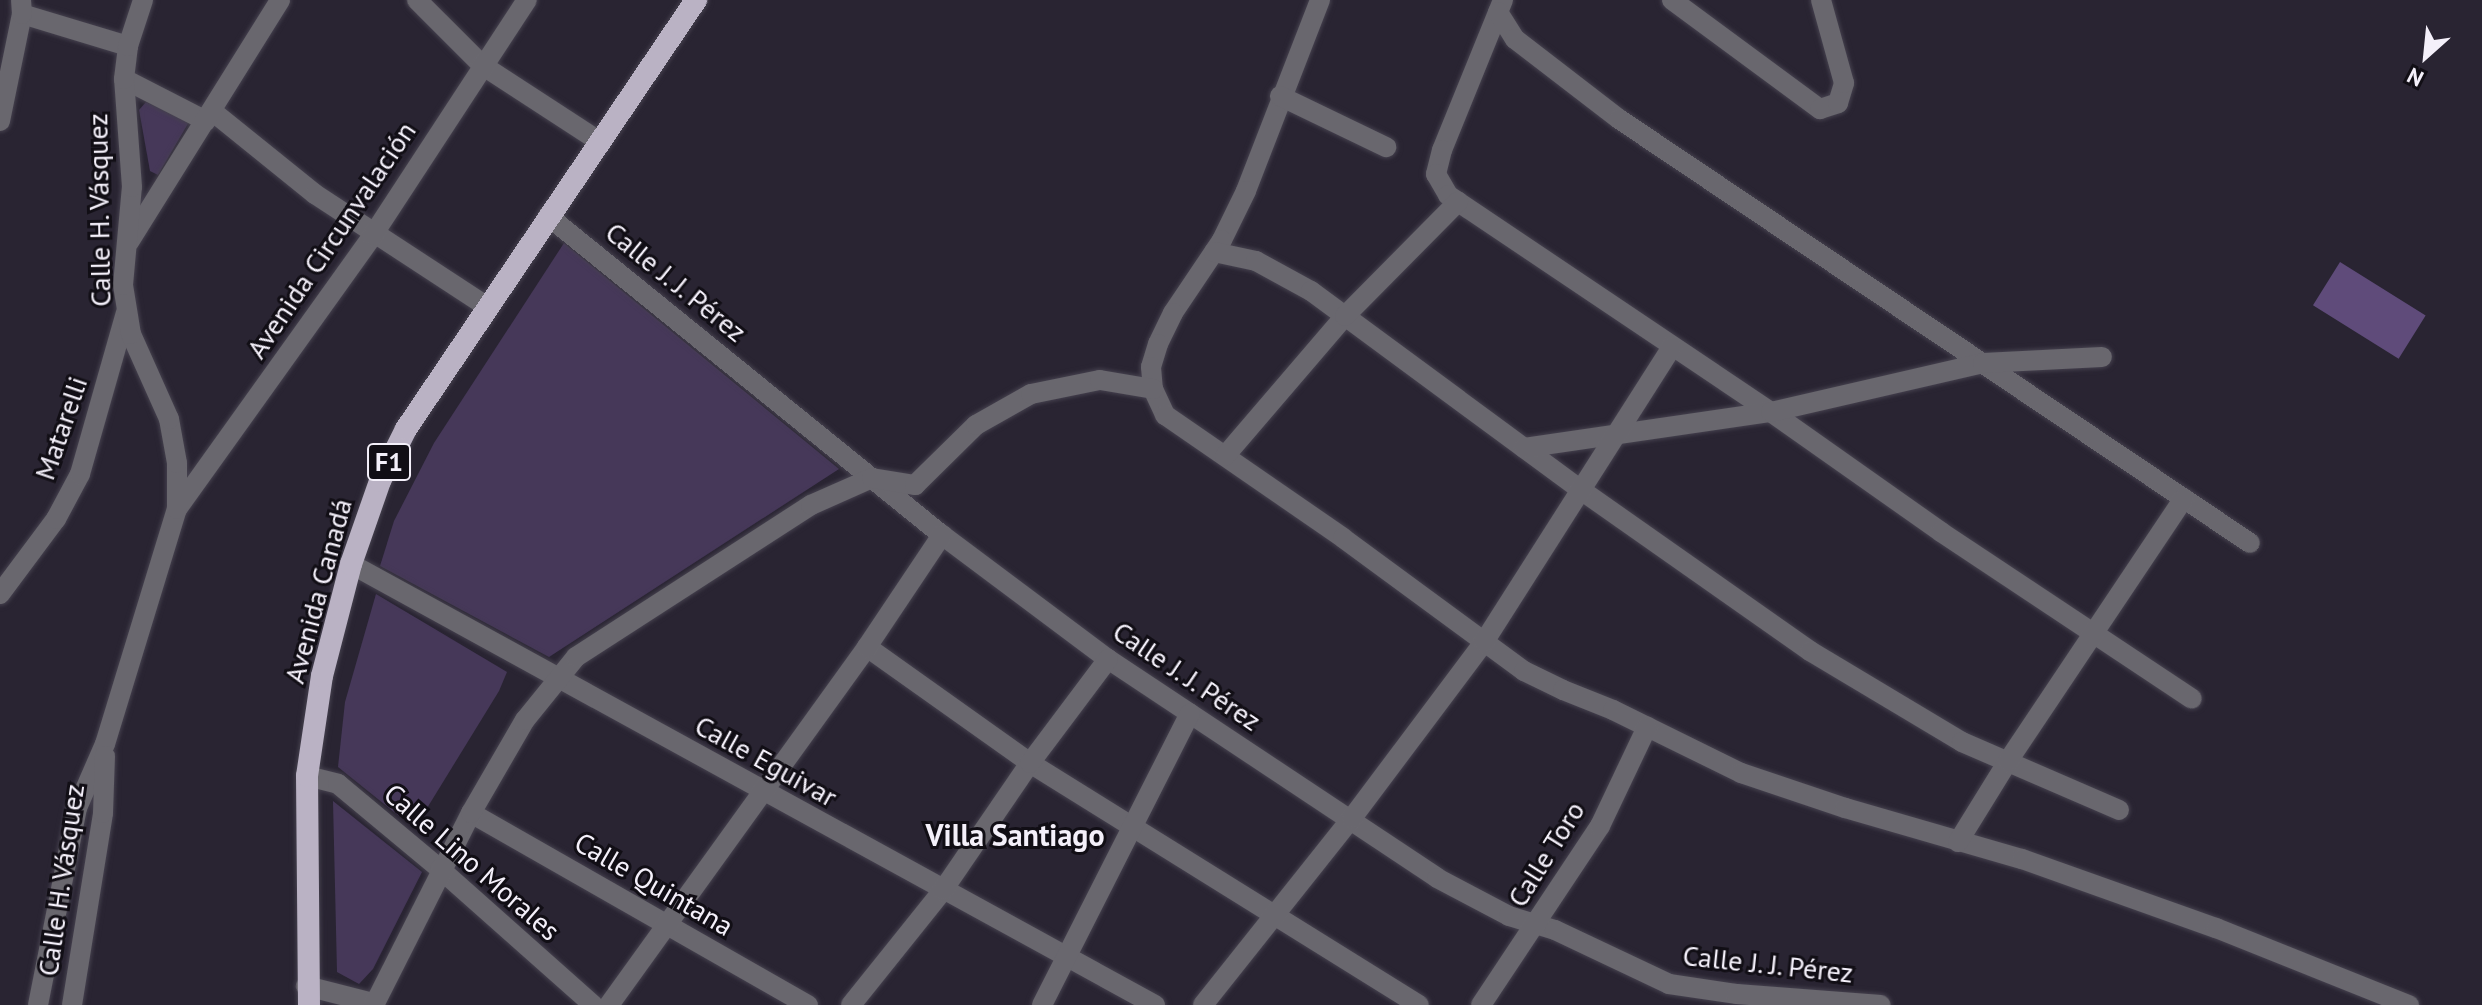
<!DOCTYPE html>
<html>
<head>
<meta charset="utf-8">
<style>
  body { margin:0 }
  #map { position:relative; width:2482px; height:1005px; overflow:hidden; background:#292432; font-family:"PT Sans",sans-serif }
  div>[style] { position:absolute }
  .green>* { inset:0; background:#463859 }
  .water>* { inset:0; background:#5f4b7a; transform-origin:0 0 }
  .roads { filter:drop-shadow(0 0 2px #45414e) drop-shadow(0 0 2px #45414e) }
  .minor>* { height:20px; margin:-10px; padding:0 10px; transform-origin:10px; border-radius:10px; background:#69676e }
  .trunk>* { height:22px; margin:-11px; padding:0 11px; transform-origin:11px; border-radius:11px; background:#bab2c4 }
  span { translate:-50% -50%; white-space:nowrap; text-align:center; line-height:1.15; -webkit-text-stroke:6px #110e15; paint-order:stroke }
  .shield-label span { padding:2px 6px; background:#110e15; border:2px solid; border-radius:6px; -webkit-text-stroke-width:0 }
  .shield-label { font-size:26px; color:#f4f0fa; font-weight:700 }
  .street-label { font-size:28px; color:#f4f0fa }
  .neighbourhood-label { font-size:30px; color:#f4f0fa; font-weight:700 }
  .north { position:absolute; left:2386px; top:16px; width:80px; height:80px; -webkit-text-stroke:6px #110e15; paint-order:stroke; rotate:207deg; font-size:22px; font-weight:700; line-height:32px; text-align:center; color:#f4f0fa }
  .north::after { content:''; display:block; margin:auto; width:28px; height:36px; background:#f4f0fa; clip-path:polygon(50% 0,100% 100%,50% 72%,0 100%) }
</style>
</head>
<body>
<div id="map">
  <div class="green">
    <i style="clip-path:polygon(146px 102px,189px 122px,158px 175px,150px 171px,139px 110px)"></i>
    <i style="clip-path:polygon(564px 243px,839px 469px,549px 657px,380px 566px,394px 521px,434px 443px)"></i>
    <i style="clip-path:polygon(376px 594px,507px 672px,499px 691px,424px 813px,399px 816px,338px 767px,345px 702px)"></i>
    <i style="clip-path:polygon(333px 801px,422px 872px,373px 969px,359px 984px,337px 972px)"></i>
  </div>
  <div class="water">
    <i style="left:2340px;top:262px;width:101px;height:51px;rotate:32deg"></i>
  </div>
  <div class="roads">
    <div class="minor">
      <i style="left:417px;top:0;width:92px;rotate:45deg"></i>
      <i style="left:482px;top:65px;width:141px;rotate:33.1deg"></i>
      <i style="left:1320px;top:0;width:205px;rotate:111.2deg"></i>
      <i style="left:1246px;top:191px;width:55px;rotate:116.1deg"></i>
      <i style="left:1222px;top:240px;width:88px;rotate:123.9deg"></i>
      <i style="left:1173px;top:313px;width:34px;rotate:116deg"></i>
      <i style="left:1158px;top:344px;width:24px;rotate:107deg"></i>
      <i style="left:1151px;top:367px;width:22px;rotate:85deg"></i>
      <i style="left:1153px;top:389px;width:29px;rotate:65deg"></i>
      <i style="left:1165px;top:415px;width:216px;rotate:34.6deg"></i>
      <i style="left:1343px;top:538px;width:225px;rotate:36.3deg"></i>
      <i style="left:1524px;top:671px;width:43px;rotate:26deg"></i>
      <i style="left:1563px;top:690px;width:54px;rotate:21.8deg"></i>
      <i style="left:1613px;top:710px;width:143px;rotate:26.2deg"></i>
      <i style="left:1741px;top:773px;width:110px;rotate:18.6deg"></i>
      <i style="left:1845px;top:808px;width:184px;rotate:16.1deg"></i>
      <i style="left:2022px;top:859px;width:206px;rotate:19.6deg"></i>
      <i style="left:2216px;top:928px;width:208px;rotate:21.8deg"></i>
      <i style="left:1503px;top:0;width:162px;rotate:112.1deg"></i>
      <i style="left:1442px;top:150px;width:25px;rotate:104deg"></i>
      <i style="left:1436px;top:174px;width:24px;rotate:60deg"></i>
      <i style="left:1448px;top:195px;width:389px;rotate:33.9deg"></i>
      <i style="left:1771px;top:412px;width:208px;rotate:35.2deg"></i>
      <i style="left:1941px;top:532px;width:301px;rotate:33.6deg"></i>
      <i style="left:1672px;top:0;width:184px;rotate:36.4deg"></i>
      <i style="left:1820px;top:109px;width:19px;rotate:-18deg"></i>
      <i style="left:1838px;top:103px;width:21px;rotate:-73deg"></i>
      <i style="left:1844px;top:83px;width:86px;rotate:-105.5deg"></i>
      <i style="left:1498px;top:12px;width:32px;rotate:58deg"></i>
      <i style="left:1515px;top:39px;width:131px;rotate:37.6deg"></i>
      <i style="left:1619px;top:119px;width:760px;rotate:33.9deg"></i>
      <i style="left:22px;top:14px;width:111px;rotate:16.8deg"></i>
      <i style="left:124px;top:79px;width:92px;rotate:27.1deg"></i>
      <i style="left:1280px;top:96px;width:118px;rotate:25.7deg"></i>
      <i style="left:212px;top:111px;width:132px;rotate:38.9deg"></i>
      <i style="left:315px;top:194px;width:207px;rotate:33.2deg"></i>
      <i style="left:0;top:121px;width:109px;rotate:-78.4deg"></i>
      <i style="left:22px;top:14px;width:14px;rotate:-94deg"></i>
      <i style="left:548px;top:216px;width:507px;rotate:39deg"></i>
      <i style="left:942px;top:535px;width:207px;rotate:36.8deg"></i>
      <i style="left:1108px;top:659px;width:395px;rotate:33.6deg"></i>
      <i style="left:1437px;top:878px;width:81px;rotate:27.8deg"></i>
      <i style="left:1509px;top:916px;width:48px;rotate:16.9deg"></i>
      <i style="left:1555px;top:930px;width:126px;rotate:25.3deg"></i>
      <i style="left:1669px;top:984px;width:69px;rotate:8.4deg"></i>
      <i style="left:1737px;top:994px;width:144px;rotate:4.4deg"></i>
      <i style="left:129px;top:242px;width:285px;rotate:-58deg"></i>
      <i style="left:1214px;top:252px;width:43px;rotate:12.1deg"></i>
      <i style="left:1256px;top:261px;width:63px;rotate:28.6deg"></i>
      <i style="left:1311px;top:291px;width:335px;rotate:36.4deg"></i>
      <i style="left:1581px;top:490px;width:280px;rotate:35.1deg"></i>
      <i style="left:1810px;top:651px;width:177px;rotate:30.9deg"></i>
      <i style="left:1962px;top:742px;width:171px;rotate:23.4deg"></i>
      <i style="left:1524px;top:448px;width:250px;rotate:-8.3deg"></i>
      <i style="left:1771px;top:412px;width:218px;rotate:-13deg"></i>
      <i style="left:1983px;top:363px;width:119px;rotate:-2.9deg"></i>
      <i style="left:1225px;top:456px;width:184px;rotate:-49.4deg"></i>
      <i style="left:1345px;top:316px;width:161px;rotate:-45.3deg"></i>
      <i style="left:177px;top:509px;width:337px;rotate:-54.4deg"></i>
      <i style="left:373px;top:235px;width:281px;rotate:-56.8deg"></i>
      <i style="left:351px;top:564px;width:917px;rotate:28.75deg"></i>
      <i style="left:0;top:594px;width:94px;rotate:-53.3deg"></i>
      <i style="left:56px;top:519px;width:51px;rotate:-61.9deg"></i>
      <i style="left:80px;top:474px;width:167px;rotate:-74.1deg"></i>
      <i style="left:867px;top:647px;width:200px;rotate:35.4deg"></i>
      <i style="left:1030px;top:763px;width:458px;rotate:31.9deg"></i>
      <i style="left:307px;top:776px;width:32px;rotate:14deg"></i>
      <i style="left:338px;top:784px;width:133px;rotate:39.8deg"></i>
      <i style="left:440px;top:869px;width:205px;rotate:41.6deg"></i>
      <i style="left:471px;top:813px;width:388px;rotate:29.7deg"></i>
      <i style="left:1958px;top:842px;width:95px;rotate:-58.3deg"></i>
      <i style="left:2008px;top:761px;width:316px;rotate:-56.2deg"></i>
      <i style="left:306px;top:986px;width:69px;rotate:14.2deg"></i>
      <i style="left:38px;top:1005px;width:201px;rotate:-78.8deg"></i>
      <i style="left:77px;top:808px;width:70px;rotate:-66.4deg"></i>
      <i style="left:105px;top:744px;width:246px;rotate:-73deg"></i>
      <i style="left:177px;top:509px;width:46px;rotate:-90deg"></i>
      <i style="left:177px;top:463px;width:45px;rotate:-100.3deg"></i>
      <i style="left:169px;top:419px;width:93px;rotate:-114.1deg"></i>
      <i style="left:131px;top:334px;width:50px;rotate:-99.3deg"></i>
      <i style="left:123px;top:285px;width:98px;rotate:-84.8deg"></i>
      <i style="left:132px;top:187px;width:108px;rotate:-94.2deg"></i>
      <i style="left:124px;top:79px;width:33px;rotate:-83deg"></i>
      <i style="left:128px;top:46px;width:48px;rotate:-71.9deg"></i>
      <i style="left:72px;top:1005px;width:194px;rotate:-80.8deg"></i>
      <i style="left:103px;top:813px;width:57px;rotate:-88deg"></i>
      <i style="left:374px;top:1005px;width:215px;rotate:-63.2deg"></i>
      <i style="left:471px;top:813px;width:108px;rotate:-59.9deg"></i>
      <i style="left:525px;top:720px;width:81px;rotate:-51deg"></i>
      <i style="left:576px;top:657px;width:280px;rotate:-32.9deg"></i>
      <i style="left:811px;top:505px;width:67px;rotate:-23.9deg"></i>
      <i style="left:872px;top:478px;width:44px;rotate:9.2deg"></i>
      <i style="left:915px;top:485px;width:86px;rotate:-44.5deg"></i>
      <i style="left:976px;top:425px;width:63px;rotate:-29.4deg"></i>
      <i style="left:1031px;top:394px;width:70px;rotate:-11.5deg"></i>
      <i style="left:1100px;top:380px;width:54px;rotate:9.6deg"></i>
      <i style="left:609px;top:1005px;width:441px;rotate:-54.2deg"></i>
      <i style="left:867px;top:647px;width:135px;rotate:-56.2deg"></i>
      <i style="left:851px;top:1005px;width:147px;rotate:-51.3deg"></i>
      <i style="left:943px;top:890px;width:154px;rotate:-55.6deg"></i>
      <i style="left:1030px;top:763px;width:130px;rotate:-53.1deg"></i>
      <i style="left:1042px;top:1005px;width:327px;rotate:-63.1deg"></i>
      <i style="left:1203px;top:1005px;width:239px;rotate:-51.5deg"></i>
      <i style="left:1352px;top:818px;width:220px;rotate:-53.1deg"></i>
      <i style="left:1484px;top:642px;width:350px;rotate:-57.5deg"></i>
      <i style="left:1481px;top:1005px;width:215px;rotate:-56.4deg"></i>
      <i style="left:1600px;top:826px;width:110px;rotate:-64.6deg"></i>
    </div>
    <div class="trunk">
      <i style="left:309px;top:1005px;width:229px;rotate:-90.5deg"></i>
      <i style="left:307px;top:776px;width:101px;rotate:-81.5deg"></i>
      <i style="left:322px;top:676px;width:116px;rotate:-75.5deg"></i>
      <i style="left:351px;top:564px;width:88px;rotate:-70.7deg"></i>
      <i style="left:380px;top:481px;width:58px;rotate:-63.4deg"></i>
      <i style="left:406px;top:429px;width:518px;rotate:-55.94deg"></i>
    </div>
  </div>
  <div class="shield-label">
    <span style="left:389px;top:462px">F1</span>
  </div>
  <div class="street-label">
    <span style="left:99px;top:210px;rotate:-91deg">Calle H. Vásquez</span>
    <span style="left:331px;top:240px;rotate:-56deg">Avenida Circunvalación</span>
    <span style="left:676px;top:282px;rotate:39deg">Calle J. J. Pérez</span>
    <span style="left:61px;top:428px;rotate:-71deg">Matarelli</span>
    <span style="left:318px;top:591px;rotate:-75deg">Avenida Canadá</span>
    <span style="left:1187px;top:676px;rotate:34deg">Calle J. J. Pérez</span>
    <span style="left:766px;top:761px;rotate:29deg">Calle Eguivar</span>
    <span style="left:1546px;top:854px;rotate:-58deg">Calle Toro</span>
    <span style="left:472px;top:862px;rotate:41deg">Calle Lino Morales</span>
    <span style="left:61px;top:880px;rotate:-82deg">Calle H. Vásquez</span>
    <span style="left:654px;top:884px;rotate:30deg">Calle Quintana</span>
    <span style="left:1768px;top:964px;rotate:6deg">Calle J. J. Pérez</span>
  </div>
  <div class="neighbourhood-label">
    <span style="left:1015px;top:835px">Villa Santiago</span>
  </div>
  <div class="north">N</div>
</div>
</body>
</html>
